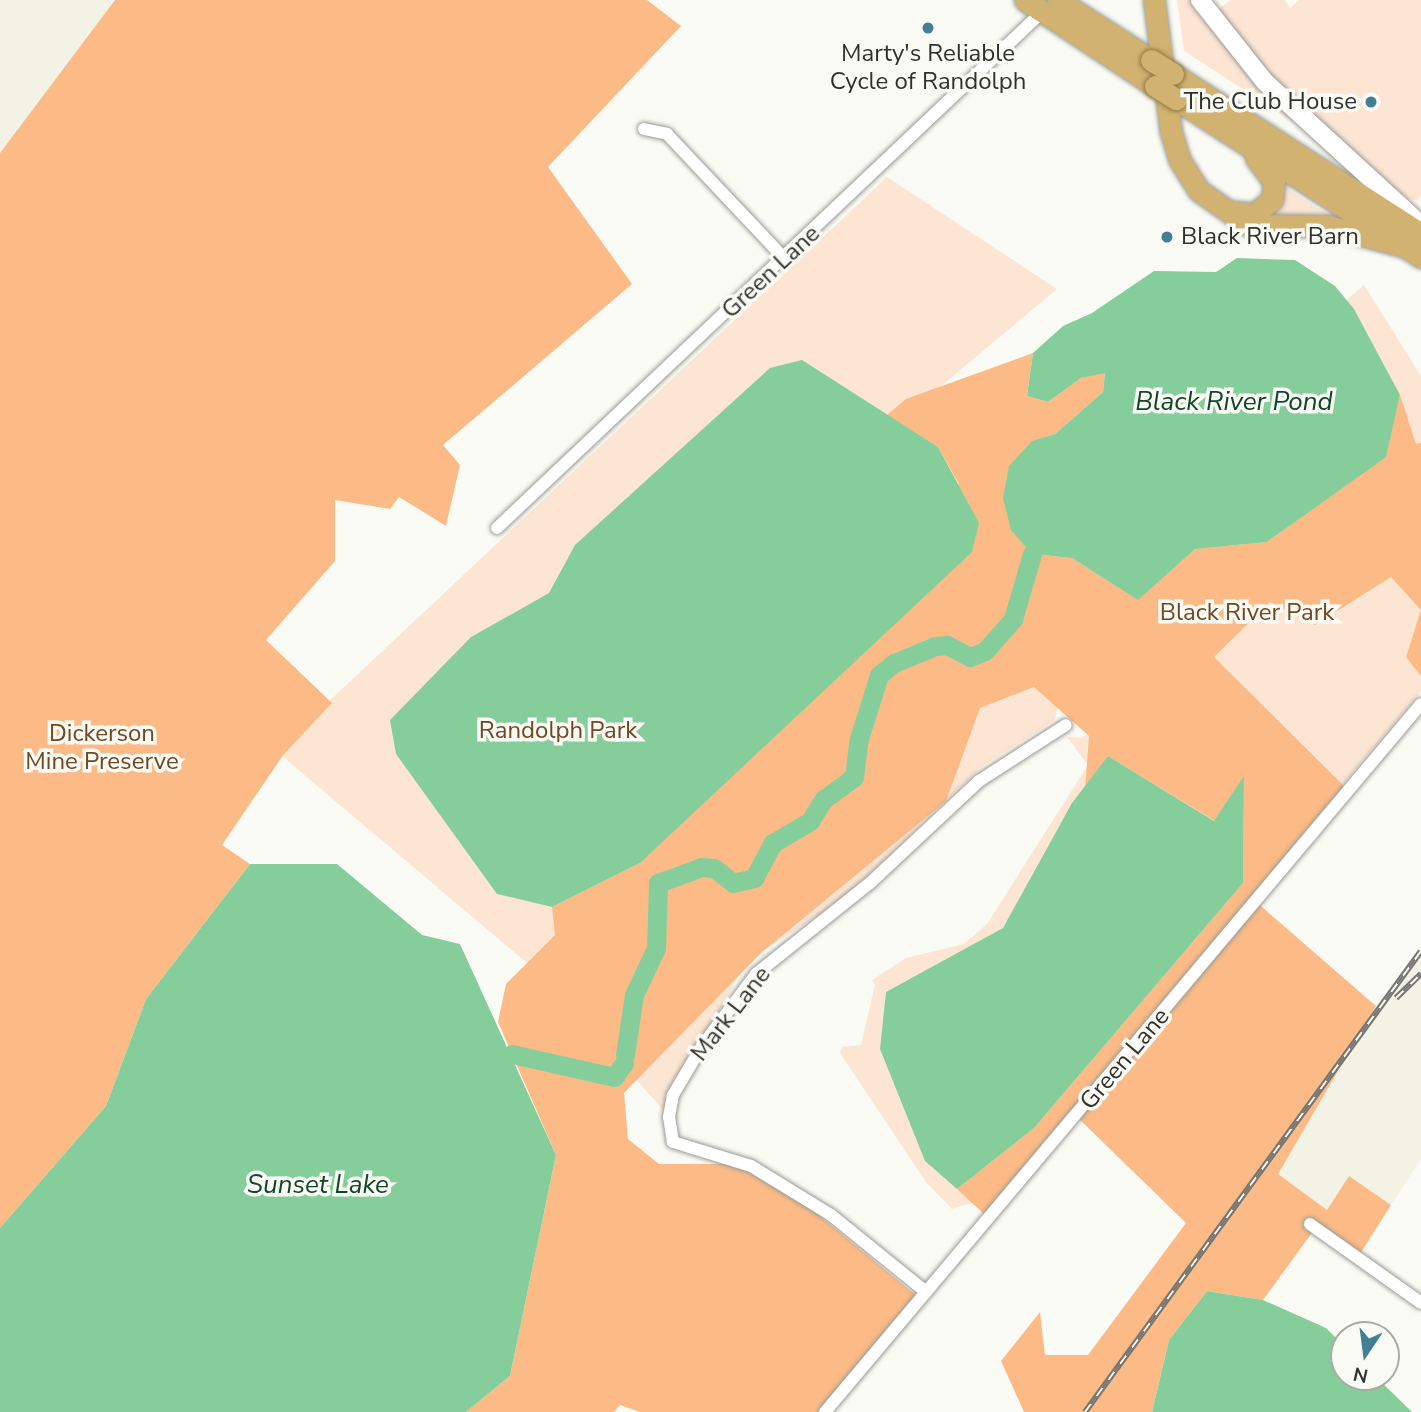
<!DOCTYPE html>
<html>
<head>
<meta charset="utf-8">
<style>
  body { margin:0 }
  #map { position:relative; width:1421px; height:1412px; overflow:hidden; background:#fbfbf5; font-family:"Nunito Sans",sans-serif }
  div>[style] { position:absolute }
  .built>* { inset:0; background:#f3f3e5 }
  .green>* { inset:0; background:#fce5d3 }
  .forest>* { inset:0; background:#fcbb86 }
  .water>* { inset:0; background:#85ce9c }
  .river>* { height:19px; margin:-9.5px; padding:0 9.5px; transform-origin:9.5px; border-radius:9.5px; background:#85ce9c }
  .roads { filter:drop-shadow(0 0 2px #9b9b95) drop-shadow(0 0 2px #9b9b95) }
  .minor>* { height:12px; margin:-6px; padding:0 6px; transform-origin:6px; border-radius:6px; background:#fff }
  .secondary>* { height:18px; margin:-9px; padding:0 9px; transform-origin:9px; border-radius:9px; background:#fff }
  .trunk>* { height:21px; margin:-10.5px; padding:0 10.5px; transform-origin:10.5px; border-radius:10.5px; background:#d2b270 }
  .rail>* { height:6px; margin-top:-3px; transform-origin:0; background:repeating-linear-gradient(90deg,#fbfbf5 0 10px,#757572 0 20px); box-sizing:border-box; border-block:2px solid #757572 }
  .bridges { filter:drop-shadow(0 0 2px #927842) drop-shadow(0 0 2px #927842) }
  .trunk-bridge>* { height:21px; margin:-10.5px; padding:0 10.5px; transform-origin:10.5px; border-radius:10.5px; background:#d2b270 }
  .dots>* { width:19px; height:19px; translate:-50% -50%; box-sizing:border-box; border:4px solid #fbfbf5; border-radius:50% }
  span { translate:-50% -50%; white-space:nowrap; text-align:center; line-height:1.15; -webkit-text-stroke:7px #fbfbf5; paint-order:stroke }
  .poi-label { font-size:24px; color:#30302e }
  .right { translate:-100% -50%; text-align:right }
  .left { translate:0 -50%; text-align:left }
  .street-label { font-size:24px; color:#30302e }
  .park-label { font-size:24px; color:#714620 }
  .water-label { font-size:26px; color:#0e4627; font-style:italic }
  .north { position:absolute; left:1330px; top:1321px; width:70px; height:70px; box-sizing:border-box; background:#fbfbf5; border:2px solid #aaaaa5; border-radius:50%; rotate:193deg; font-size:19px; font-weight:700; line-height:28px; text-align:center; color:#30302e }
  .north::after { content:''; display:block; margin:auto; width:24px; height:32px; background:#427f95; clip-path:polygon(50% 0,100% 100%,50% 72%,0 100%) }
</style>
</head>
<body>
<div id="map">
  <div class="built">
    <i style="clip-path:polygon(0 0,115px 0,0 153px)"></i>
    <i style="clip-path:polygon(1421px 945px,1421px 1159px,1391px 1205px,1349px 1176px,1328px 1211px,1278px 1174px,1376px 1006px)"></i>
  </div>
  <div class="green">
    <i style="clip-path:polygon(1177px 0,1198px 0,1209px 15px,1231px 0,1285px 0,1290px 8px,1299px 0,1421px 0,1421px 196px,1417px 201px,1395px 193px,1325px 142px,1184px 51px)"></i>
    <i style="clip-path:polygon(887px 177px,1057px 289px,915px 408px,1001px 547px,660px 880px,1364px 285px,1421px 376px,1421px 692px,988px 1198px,952px 1209px,926px 1182px,840px 1053px,842px 1047px,861px 1045px,875px 984px,872px 980px,906px 958px,964px 944px,987px 924px,1088px 765px,1067px 737px,1081px 738px,1092px 732px,1058px 704px,1055px 720px,981px 767px,845px 898px,762px 951px,740px 973px,664px 1111px,553px 985px,276px 751px)"></i>
    <i style="clip-path:polygon(1284px 187px,1286px 188px,1339px 222px,1264px 217px)"></i>
  </div>
  <div class="forest">
    <i style="clip-path:polygon(115px 0,647px 0,681px 26px,548px 167px,632px 284px,443px 445px,460px 465px,446px 526px,399px 497px,390px 509px,335px 500px,335px 561px,266px 640px,332px 703px,284px 754px,222px 845px,250px 864px,146px 999px,106px 1106px,0 1228px,0 153px)"></i>
    <i style="clip-path:polygon(1033px 353px,1027px 396px,1048px 402px,1081px 378px,1105px 372px,1103px 392px,1055px 434px,1032px 442px,1031px 554px,1072px 558px,1138px 599px,1195px 549px,1267px 542px,1385px 457px,1400px 395px,1416px 444px,1421px 443px,1421px 676px,1406px 657px,1421px 610px,1391px 577px,1315px 625px,1270px 602px,1214px 657px,1345px 787px,1254px 900px,1376px 1006px,1278px 1174px,1327px 1210px,1349px 1176px,1391px 1205px,1358px 1257px,1317px 1226px,1263px 1300px,1207px 1291px,1169px 1340px,1152px 1412px,1024px 1412px,1001px 1361px,1040px 1312px,1045px 1355px,1088px 1355px,1186px 1223px,1074px 1114px,984px 1214px,957px 1189px,1034px 1128px,1243px 883px,1244px 778px,1215px 821px,1108px 756px,1085px 790px,1089px 736px,1034px 687px,980px 708px,946px 801px,761px 953px,624px 1093px,628px 1139px,659px 1164px,757px 1164px,918px 1297px,819px 1412px,640px 1412px,620px 1405px,614px 1412px,466px 1412px,510px 1376px,556px 1155px,498px 1022px,506px 984px,555px 935px,552px 907px,640px 863px,959px 484px,938px 447px,887px 415px,906px 399px)"></i>
  </div>
  <div class="water">
    <i style="clip-path:polygon(1237px 258px,1295px 260px,1335px 286px,1354px 309px,1400px 395px,1386px 457px,1267px 542px,1195px 549px,1138px 600px,1072px 558px,1032px 554px,1011px 530px,1003px 498px,1009px 466px,1032px 441px,1055px 434px,1103px 392px,1105px 373px,1081px 378px,1048px 402px,1027px 396px,1033px 353px,1063px 326px,1092px 313px,1154px 271px,1216px 272px)"></i>
    <i style="clip-path:polygon(802px 360px,938px 447px,979px 523px,972px 552px,640px 863px,552px 907px,497px 894px,396px 754px,390px 720px,471px 637px,549px 593px,575px 545px,770px 368px)"></i>
    <i style="clip-path:polygon(1108px 756px,1214px 821px,1244px 776px,1243px 883px,1034px 1128px,957px 1189px,925px 1161px,880px 1049px,886px 992px,1003px 928px,1072px 803px)"></i>
    <i style="clip-path:polygon(250px 864px,337px 864px,422px 935px,460px 944px,556px 1155px,510px 1376px,466px 1412px,0 1412px,0 1228px,106px 1106px,146px 999px)"></i>
    <i style="clip-path:polygon(1207px 1291px,1263px 1300px,1326px 1328px,1344px 1346px,1344px 1377px,1376px 1377px,1412px 1412px,1152px 1412px,1169px 1340px)"></i>
  </div>
  <div class="river">
    <i style="left:512px;top:1054px;width:105px;rotate:12.7deg"></i>
    <i style="left:614px;top:1077px;width:17px;rotate:-54deg"></i>
    <i style="left:625px;top:1055px;width:61px;rotate:-81.5deg"></i>
    <i style="left:634px;top:995px;width:52px;rotate:-64.9deg"></i>
    <i style="left:656px;top:948px;width:65px;rotate:-88.2deg"></i>
    <i style="left:658px;top:883px;width:47px;rotate:-20deg"></i>
    <i style="left:702px;top:867px;width:12px;rotate:5deg"></i>
    <i style="left:714px;top:868px;width:24px;rotate:38deg"></i>
    <i style="left:733px;top:883px;width:22px;rotate:-13deg"></i>
    <i style="left:754px;top:878px;width:40px;rotate:-62deg"></i>
    <i style="left:773px;top:843px;width:43px;rotate:-30.7deg"></i>
    <i style="left:810px;top:821px;width:26px;rotate:-58deg"></i>
    <i style="left:824px;top:799px;width:37px;rotate:-36deg"></i>
    <i style="left:854px;top:777px;width:35px;rotate:-83deg"></i>
    <i style="left:858px;top:742px;width:70px;rotate:-72.6deg"></i>
    <i style="left:879px;top:675px;width:19px;rotate:-39deg"></i>
    <i style="left:894px;top:663px;width:44px;rotate:-22.5deg"></i>
    <i style="left:935px;top:646px;width:12px;rotate:-5deg"></i>
    <i style="left:947px;top:645px;width:26px;rotate:28deg"></i>
    <i style="left:970px;top:657px;width:16px;rotate:-22deg"></i>
    <i style="left:985px;top:651px;width:43px;rotate:-48.8deg"></i>
    <i style="left:1013px;top:619px;width:68px;rotate:-73.7deg"></i>
  </div>
  <div class="roads">
    <div class="minor">
      <i style="left:644px;top:129px;width:24px;rotate:12deg"></i>
      <i style="left:667px;top:134px;width:172px;rotate:46.7deg"></i>
      <i style="left:497px;top:528px;width:751px;rotate:-43.43deg"></i>
      <i style="left:1310px;top:1224px;width:136px;rotate:35.4deg"></i>
      <i style="left:926px;top:1292px;width:122px;rotate:-141deg"></i>
      <i style="left:831px;top:1215px;width:94px;rotate:-148.5deg"></i>
      <i style="left:751px;top:1166px;width:82px;rotate:-162.9deg"></i>
      <i style="left:673px;top:1142px;width:25px;rotate:-99deg"></i>
      <i style="left:669px;top:1117px;width:22px;rotate:-80deg"></i>
      <i style="left:673px;top:1095px;width:57px;rotate:-59.4deg"></i>
      <i style="left:702px;top:1046px;width:90px;rotate:-53.1deg"></i>
      <i style="left:756px;top:974px;width:146px;rotate:-38.6deg"></i>
      <i style="left:870px;top:883px;width:149px;rotate:-43.1deg"></i>
      <i style="left:979px;top:781px;width:103px;rotate:-32.8deg"></i>
      <i style="left:825px;top:1412px;width:925px;rotate:-49.91deg"></i>
    </div>
    <div class="secondary">
      <i style="left:1200px;top:0;width:105px;rotate:51.6deg"></i>
      <i style="left:1265px;top:82px;width:212px;rotate:42.5deg"></i>
    </div>
    <div class="trunk">
      <i style="left:1025px;top:0;width:156px;rotate:33.5deg"></i>
      <i style="left:1058px;top:0;width:111px;rotate:32.8deg"></i>
      <i style="left:1154px;top:0;width:133px;rotate:82.7deg"></i>
      <i style="left:1171px;top:132px;width:28px;rotate:73deg"></i>
      <i style="left:1179px;top:159px;width:36px;rotate:58deg"></i>
      <i style="left:1198px;top:190px;width:61px;rotate:35deg"></i>
      <i style="left:1248px;top:225px;width:80px;rotate:0.7deg"></i>
      <i style="left:1328px;top:226px;width:82px;rotate:14.9deg"></i>
      <i style="left:1173px;top:74px;width:295px;rotate:32.8deg"></i>
      <i style="left:1176px;top:99px;width:292px;rotate:32.8deg"></i>
      <i style="left:1233px;top:212px;width:21px;rotate:5deg"></i>
      <i style="left:1254px;top:214px;width:23px;rotate:-38deg"></i>
      <i style="left:1272px;top:200px;width:18px;rotate:-84deg"></i>
      <i style="left:1274px;top:182px;width:30px;rotate:-127deg"></i>
    </div>
  </div>
  <div class="rail">
    <i style="left:1396px;top:998px;width:35px;rotate:-44deg"></i>
    <i style="left:1085px;top:1412px;width:570px;rotate:-53.91deg"></i>
  </div>
  <div class="bridges">
    <div class="trunk-bridge">
      <i style="left:1151px;top:60px;width:26px;rotate:32deg"></i>
      <i style="left:1155px;top:86px;width:25px;rotate:32deg"></i>
    </div>
  </div>
  <div class="dots">
    <i style="left:928px;top:28px;background:#427f95"></i>
    <i style="left:1371px;top:102px;background:#427f95"></i>
    <i style="left:1167px;top:237px;background:#427f95"></i>
  </div>
  <div class="poi-label">
    <span style="left:928px;top:68px">Marty's Reliable<br>Cycle of Randolph</span>
    <span class="right" style="left:1357px;top:102px">The Club House</span>
    <span class="left" style="left:1181px;top:237px">Black River Barn</span>
  </div>
  <div class="street-label">
    <span style="left:771px;top:272px;rotate:-43deg">Green Lane</span>
    <span style="left:731px;top:1014px;rotate:-52deg">Mark Lane</span>
    <span style="left:1125px;top:1059px;rotate:-50deg">Green Lane</span>
  </div>
  <div class="park-label">
    <span style="left:1247px;top:613px">Black River Park</span>
    <span style="left:558px;top:731px">Randolph Park</span>
    <span style="left:102px;top:748px">Dickerson<br>Mine Preserve</span>
  </div>
  <div class="water-label">
    <span style="left:1234px;top:402px">Black River Pond</span>
    <span style="left:318px;top:1185px">Sunset Lake</span>
  </div>
  <div class="north">N</div>
</div>
</body>
</html>
